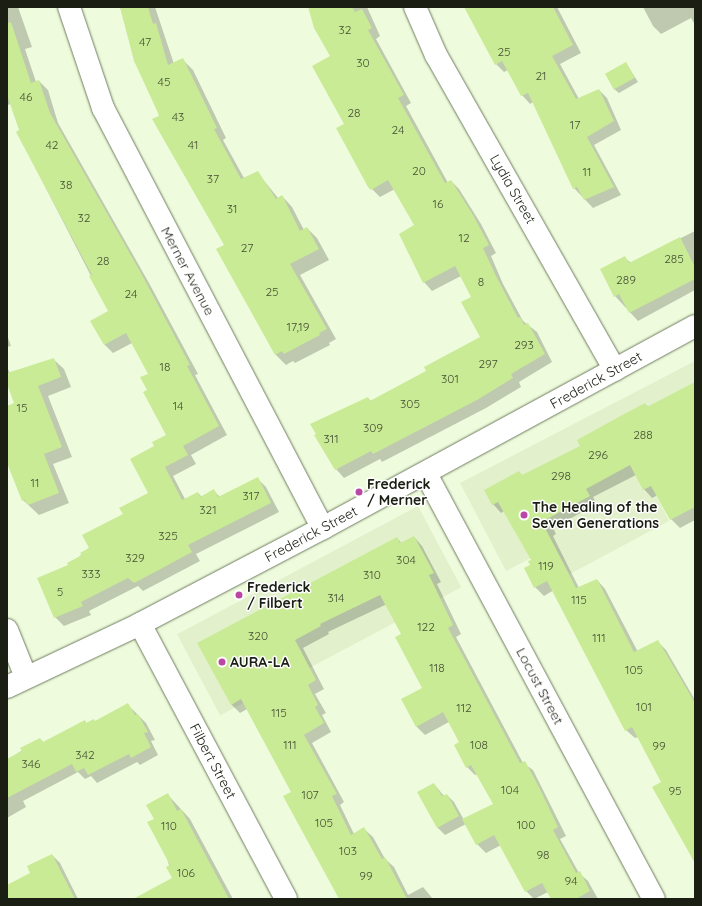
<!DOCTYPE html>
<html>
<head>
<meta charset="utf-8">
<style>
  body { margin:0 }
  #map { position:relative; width:702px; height:906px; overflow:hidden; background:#eefcdd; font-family:Quicksand,sans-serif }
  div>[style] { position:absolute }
  .built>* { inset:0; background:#e2f1cc; transform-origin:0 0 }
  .shadow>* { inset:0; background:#0003 }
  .building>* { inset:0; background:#c9eb95; transform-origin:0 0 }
  .roads { filter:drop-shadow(0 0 1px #707b60) drop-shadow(0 0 1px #707b60) }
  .street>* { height:22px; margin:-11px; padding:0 11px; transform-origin:11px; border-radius:11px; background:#fff }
  .secondary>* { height:22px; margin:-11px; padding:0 11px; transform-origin:11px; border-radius:11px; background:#fff }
  .dots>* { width:11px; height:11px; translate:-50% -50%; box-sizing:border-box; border:2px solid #fff; border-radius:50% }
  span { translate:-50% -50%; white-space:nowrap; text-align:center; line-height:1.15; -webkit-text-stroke:3px #fff; paint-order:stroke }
  .number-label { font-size:12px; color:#465134 }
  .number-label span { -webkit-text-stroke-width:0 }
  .street-label { font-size:14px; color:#1a1e13 }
  .poi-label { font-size:14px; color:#1a1e13; font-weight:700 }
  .left { translate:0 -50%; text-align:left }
  .frame { position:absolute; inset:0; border:8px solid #1a1e13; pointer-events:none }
</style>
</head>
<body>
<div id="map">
  <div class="built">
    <i style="clip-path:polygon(695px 361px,695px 460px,649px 480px,669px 521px,570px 574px,554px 546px,506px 571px,460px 483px)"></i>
    <i style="left:418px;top:506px;width:92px;height:273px;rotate:62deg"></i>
  </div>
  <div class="shadow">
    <i style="clip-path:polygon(7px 7px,18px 7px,32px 47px,25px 49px,36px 82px,39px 81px,48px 90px,58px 123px,149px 283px,198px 374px,195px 375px,227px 435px,191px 455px,196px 464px,173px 476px,185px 499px,198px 493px,202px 497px,214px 491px,220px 497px,257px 478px,266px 487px,279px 512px,196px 554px,200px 561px,164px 580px,143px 591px,138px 586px,89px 611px,91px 615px,64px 626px,55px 617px,69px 566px,149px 493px,156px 446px,167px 435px,148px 390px,149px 374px,132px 343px,113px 353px,104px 344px,109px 311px,17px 132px,20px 131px,11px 104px,7px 105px)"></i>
    <i style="clip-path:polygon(120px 7px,155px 7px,174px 64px,183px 60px,193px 70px,226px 138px,223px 140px,244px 178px,257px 172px,278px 198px,282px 196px,292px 207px,304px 230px,307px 228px,317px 238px,329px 260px,300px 275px,336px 339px,329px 343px,330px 345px,295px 363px,293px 361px,286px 365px,276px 355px,217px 249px,225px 245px,135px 60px)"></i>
    <i style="clip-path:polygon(309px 7px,367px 7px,380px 36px,376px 39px,411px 103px,406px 106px,448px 183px,451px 181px,459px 189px,481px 224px,496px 253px,491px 256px,503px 284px,523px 321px,537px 332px,552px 362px,519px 382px,521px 387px,486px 408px,382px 462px,380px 459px,344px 478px,336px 469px,368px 398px,371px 401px,427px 371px,482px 337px,472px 297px,461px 276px,432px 291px,424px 282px,415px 226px,395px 189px,380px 197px,369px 186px,346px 125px,331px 56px)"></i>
    <i style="clip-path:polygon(466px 7px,557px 7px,581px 53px,560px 64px,579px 99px,599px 90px,607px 98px,621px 130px,594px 145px,621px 195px,593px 208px,574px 188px,533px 102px,530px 104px,522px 95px,508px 70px,504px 72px,496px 64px)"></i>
    <i style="clip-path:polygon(643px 7px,695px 7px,695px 25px,691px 18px,661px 34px,653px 26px)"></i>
    <i style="clip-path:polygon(626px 63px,638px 82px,619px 93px,614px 89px)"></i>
    <i style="clip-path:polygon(695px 231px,695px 290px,638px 321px,615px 296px,625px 258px,631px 263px)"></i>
    <i style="clip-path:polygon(7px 335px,11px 346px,7px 347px)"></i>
    <i style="clip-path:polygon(53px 359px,64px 369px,71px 387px,48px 396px,72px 457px,53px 464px,69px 503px,39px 515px,23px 500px,7px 457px,7px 407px,16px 403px,7px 382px,7px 367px,10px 374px)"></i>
    <i style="clip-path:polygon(695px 383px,695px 520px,680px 528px,671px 519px,658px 495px,652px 498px,644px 489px,636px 475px,593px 497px,597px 504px,553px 528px,556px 534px,553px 536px,579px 588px,597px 580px,605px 589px,638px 652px,658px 642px,666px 650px,695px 700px,695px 863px,654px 787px,662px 783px,638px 737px,635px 738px,626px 730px,554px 590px,544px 596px,535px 587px,532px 560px,504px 511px,501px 513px,493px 504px,519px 472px,523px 476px,581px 446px,645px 404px,648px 407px)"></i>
    <i style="clip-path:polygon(414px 537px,422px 546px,441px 582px,437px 584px,461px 634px,456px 637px,523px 763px,533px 770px,566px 836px,560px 839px,579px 873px,588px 881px,598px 899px,552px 899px,548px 892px,534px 899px,526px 891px,501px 845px,486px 853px,477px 844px,466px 824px,445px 835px,437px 827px,434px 784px,444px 796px,447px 795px,454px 802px,464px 820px,494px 805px,478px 774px,475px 775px,467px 767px,460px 743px,449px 722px,425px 735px,416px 726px,424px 688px,403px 634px,387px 604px,328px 632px,329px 634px,303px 648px,324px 689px,315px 694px,326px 713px,322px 715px,331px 732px,312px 743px,344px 802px,340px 805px,354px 834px,364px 829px,373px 837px,385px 859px,394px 867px,408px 895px,423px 887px,433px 899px,340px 899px,292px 792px,247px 709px,240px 713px,231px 704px,199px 643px,397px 538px,402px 544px)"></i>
    <i style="clip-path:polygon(128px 705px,146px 723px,155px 740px,151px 741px,158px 755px,140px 765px,137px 762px,97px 783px,91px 776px,85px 779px,78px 772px,23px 801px,26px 807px,7px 818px,7px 760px,40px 739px,44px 743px,85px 721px,87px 724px,96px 722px)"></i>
    <i style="clip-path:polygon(168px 795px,190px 819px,233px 899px,161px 899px,173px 878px,155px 820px)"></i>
    <i style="clip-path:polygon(52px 855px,60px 863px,78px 899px,7px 899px,7px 886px,32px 873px)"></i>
  </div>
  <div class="building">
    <i style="clip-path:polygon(120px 7px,148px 7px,153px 24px,156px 23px,168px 65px,183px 58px,217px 128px,214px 129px,241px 179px,258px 171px,276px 199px,282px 195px,300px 231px,307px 227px,319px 249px,290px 264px,327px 329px,319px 333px,320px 335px,284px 354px,282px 351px,275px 355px,216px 249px,224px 245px,152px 119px,159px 116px,158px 113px,134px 61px)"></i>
    <i style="clip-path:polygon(308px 7px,352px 7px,355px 12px,362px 9px,372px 28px,368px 30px,404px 95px,398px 98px,445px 183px,451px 180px,473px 215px,489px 245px,483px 248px,495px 274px,518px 318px,520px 317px,524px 325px,528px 323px,545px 354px,511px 374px,513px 378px,477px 400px,373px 454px,371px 451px,335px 470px,314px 435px,316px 434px,310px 424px,368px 397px,370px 401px,426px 371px,424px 367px,480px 337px,461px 302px,471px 297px,455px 266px,423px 283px,399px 234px,414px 225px,388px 180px,371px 190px,368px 187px,336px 128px,344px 124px,312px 66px,330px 56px,314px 28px)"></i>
    <i style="clip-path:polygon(464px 7px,553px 7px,573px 45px,552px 56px,576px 99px,599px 89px,614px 121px,587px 137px,614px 187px,584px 200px,577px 187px,573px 189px,528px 93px,521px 96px,502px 61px,495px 65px)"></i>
    <i style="clip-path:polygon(11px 22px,31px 83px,39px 80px,50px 113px,141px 273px,190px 365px,187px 366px,219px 426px,183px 446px,188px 455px,165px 467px,182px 500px,198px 492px,200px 497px,214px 489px,218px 497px,258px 477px,271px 503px,188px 545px,192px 552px,155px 572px,134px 583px,128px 578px,81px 602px,83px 606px,54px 618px,37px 578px,68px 565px,67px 563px,82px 555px,80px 553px,89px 548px,82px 535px,123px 514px,119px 508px,148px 493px,130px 459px,154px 446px,152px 442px,166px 435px,143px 392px,147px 390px,140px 377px,148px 374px,126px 333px,104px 345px,90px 321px,108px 311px,89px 276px,92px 275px,16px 132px,19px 130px,7px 95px,7px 23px)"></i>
    <i style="left:626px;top:62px;width:18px;height:24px;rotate:61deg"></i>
    <i style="clip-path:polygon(680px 237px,695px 267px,695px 279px,629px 313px,619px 294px,614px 297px,600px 269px,625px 256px,629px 263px)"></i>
    <i style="clip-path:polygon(54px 358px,61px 377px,38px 386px,62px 447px,44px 454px,59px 493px,28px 505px,25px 500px,22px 501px,7px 463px,7px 406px,14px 403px,7px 384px,7px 373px)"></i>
    <i style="clip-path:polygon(695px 382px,695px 507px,670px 520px,651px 486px,643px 490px,630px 465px,586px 489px,590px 496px,545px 520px,549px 526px,545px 528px,576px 588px,597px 579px,634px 652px,658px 640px,695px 703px,695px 863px,652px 787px,661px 782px,632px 727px,625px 731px,547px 581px,534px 588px,524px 568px,530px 565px,528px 561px,531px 560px,498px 502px,492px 505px,484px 490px,519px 471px,522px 475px,580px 446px,577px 440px,615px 419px,645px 403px,647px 407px)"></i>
    <i style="clip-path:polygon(414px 536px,434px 573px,429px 575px,453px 625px,448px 628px,520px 763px,525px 761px,539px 787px,558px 827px,553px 830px,576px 873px,580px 871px,590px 891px,576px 899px,551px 899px,542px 883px,525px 892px,494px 835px,476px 845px,462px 819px,493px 804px,471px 765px,466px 768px,454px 745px,459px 742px,443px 712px,416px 727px,401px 699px,422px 688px,395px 637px,401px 634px,380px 595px,320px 624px,321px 626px,295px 640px,316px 680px,308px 685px,318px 705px,315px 707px,324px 723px,304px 735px,337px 794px,332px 796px,351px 835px,364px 827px,382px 859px,385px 857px,407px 899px,339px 899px,283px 796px,291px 792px,241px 699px,231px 705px,197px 643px,397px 537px,400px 543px)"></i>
    <i style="clip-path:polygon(128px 703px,135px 715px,138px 714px,148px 732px,144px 733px,151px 747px,131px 758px,129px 754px,88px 775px,84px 768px,76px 772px,72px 764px,7px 798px,7px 759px,22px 751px,20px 748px,40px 738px,43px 742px,85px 720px,86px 723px,94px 719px,95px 721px)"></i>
    <i style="clip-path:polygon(434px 783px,442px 796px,447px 794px,459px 816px,437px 828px,417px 792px)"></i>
    <i style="clip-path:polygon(168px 793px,177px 811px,181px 809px,229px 899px,133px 899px,172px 878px,166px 867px,170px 865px,147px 822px,154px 819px,146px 805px)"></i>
    <i style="clip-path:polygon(52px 854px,75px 899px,7px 899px,7px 885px,30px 873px,27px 866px)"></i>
  </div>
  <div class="roads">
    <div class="street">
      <i style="left:69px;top:7px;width:107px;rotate:71.4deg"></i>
      <i style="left:103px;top:108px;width:474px;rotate:62.4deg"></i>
      <i style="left:415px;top:7px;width:52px;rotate:66.4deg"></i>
      <i style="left:436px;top:55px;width:362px;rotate:60.4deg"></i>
      <i style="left:426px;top:474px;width:482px;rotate:61.8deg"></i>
      <i style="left:140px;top:624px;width:311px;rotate:62deg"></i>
    </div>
    <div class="secondary">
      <i style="left:7px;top:630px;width:51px;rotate:68deg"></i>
      <i style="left:7px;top:687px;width:147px;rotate:-25.3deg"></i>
      <i style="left:140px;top:624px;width:207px;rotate:-27.7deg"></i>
      <i style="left:323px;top:528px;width:423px;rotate:-28.5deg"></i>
    </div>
  </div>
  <div class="dots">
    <i style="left:359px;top:492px;background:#b947a3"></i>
    <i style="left:524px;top:515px;background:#b947a3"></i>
    <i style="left:239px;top:595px;background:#b947a3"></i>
    <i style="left:222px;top:662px;background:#b947a3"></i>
  </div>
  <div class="number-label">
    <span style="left:345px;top:30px">32</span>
    <span style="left:145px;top:42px">47</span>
    <span style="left:504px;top:52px">25</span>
    <span style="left:363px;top:63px">30</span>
    <span style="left:541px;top:76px">21</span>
    <span style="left:164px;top:82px">45</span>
    <span style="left:26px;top:97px">46</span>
    <span style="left:354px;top:113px">28</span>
    <span style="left:178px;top:117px">43</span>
    <span style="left:575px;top:125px">17</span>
    <span style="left:398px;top:130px">24</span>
    <span style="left:52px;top:145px">42</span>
    <span style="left:193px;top:145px">41</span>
    <span style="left:419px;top:171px">20</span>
    <span style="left:587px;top:172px">11</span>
    <span style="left:213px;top:179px">37</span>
    <span style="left:66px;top:185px">38</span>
    <span style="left:438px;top:204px">16</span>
    <span style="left:232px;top:209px">31</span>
    <span style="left:84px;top:218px">32</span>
    <span style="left:464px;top:238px">12</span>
    <span style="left:247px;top:248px">27</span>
    <span style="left:674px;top:259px">285</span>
    <span style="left:103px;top:261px">28</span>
    <span style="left:626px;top:280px">289</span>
    <span style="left:481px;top:282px">8</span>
    <span style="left:272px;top:292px">25</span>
    <span style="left:131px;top:294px">24</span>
    <span style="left:298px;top:327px">17,19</span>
    <span style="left:524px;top:345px">293</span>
    <span style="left:488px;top:364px">297</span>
    <span style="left:165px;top:367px">18</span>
    <span style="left:450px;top:379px">301</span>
    <span style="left:410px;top:404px">305</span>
    <span style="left:178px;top:406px">14</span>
    <span style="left:22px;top:408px">15</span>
    <span style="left:373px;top:428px">309</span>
    <span style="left:643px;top:435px">288</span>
    <span style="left:331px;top:439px">311</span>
    <span style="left:598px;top:455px">296</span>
    <span style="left:561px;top:476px">298</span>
    <span style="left:35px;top:483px">11</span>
    <span style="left:251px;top:496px">317</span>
    <span style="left:208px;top:510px">321</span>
    <span style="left:168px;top:536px">325</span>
    <span style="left:135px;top:558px">329</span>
    <span style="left:406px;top:560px">304</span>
    <span style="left:546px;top:566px">119</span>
    <span style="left:91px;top:574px">333</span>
    <span style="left:372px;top:575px">310</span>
    <span style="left:60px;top:592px">5</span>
    <span style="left:336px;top:598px">314</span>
    <span style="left:579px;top:600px">115</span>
    <span style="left:426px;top:627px">122</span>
    <span style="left:258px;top:636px">320</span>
    <span style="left:599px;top:638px">111</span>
    <span style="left:437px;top:668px">118</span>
    <span style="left:634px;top:670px">105</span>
    <span style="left:644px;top:707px">101</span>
    <span style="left:464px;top:708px">112</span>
    <span style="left:279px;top:713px">115</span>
    <span style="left:290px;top:745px">111</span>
    <span style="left:479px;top:745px">108</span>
    <span style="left:659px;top:746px">99</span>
    <span style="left:85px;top:755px">342</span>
    <span style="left:31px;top:764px">346</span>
    <span style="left:510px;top:790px">104</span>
    <span style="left:675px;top:791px">95</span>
    <span style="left:310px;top:795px">107</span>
    <span style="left:324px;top:823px">105</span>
    <span style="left:526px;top:825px">100</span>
    <span style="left:169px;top:826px">110</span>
    <span style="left:348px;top:851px">103</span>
    <span style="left:543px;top:855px">98</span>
    <span style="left:186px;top:873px">106</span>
    <span style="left:366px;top:876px">99</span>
    <span style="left:571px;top:881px">94</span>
  </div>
  <div class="street-label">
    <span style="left:513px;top:189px;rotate:60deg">Lydia Street</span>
    <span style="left:188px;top:271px;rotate:62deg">Merner Avenue</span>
    <span style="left:596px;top:380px;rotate:-29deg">Frederick Street</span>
    <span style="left:311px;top:534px;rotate:-28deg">Frederick Street</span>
    <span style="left:540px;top:686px;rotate:62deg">Locust Street</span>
    <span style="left:213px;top:761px;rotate:62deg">Filbert Street</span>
  </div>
  <div class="poi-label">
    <span class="left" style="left:367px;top:492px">Frederick<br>/ Merner</span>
    <span class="left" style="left:532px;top:515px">The Healing of the<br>Seven Generations</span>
    <span class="left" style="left:247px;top:595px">Frederick<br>/ Filbert</span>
    <span class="left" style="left:230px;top:662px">AURA-LA</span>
  </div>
  <div class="frame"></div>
</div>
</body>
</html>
